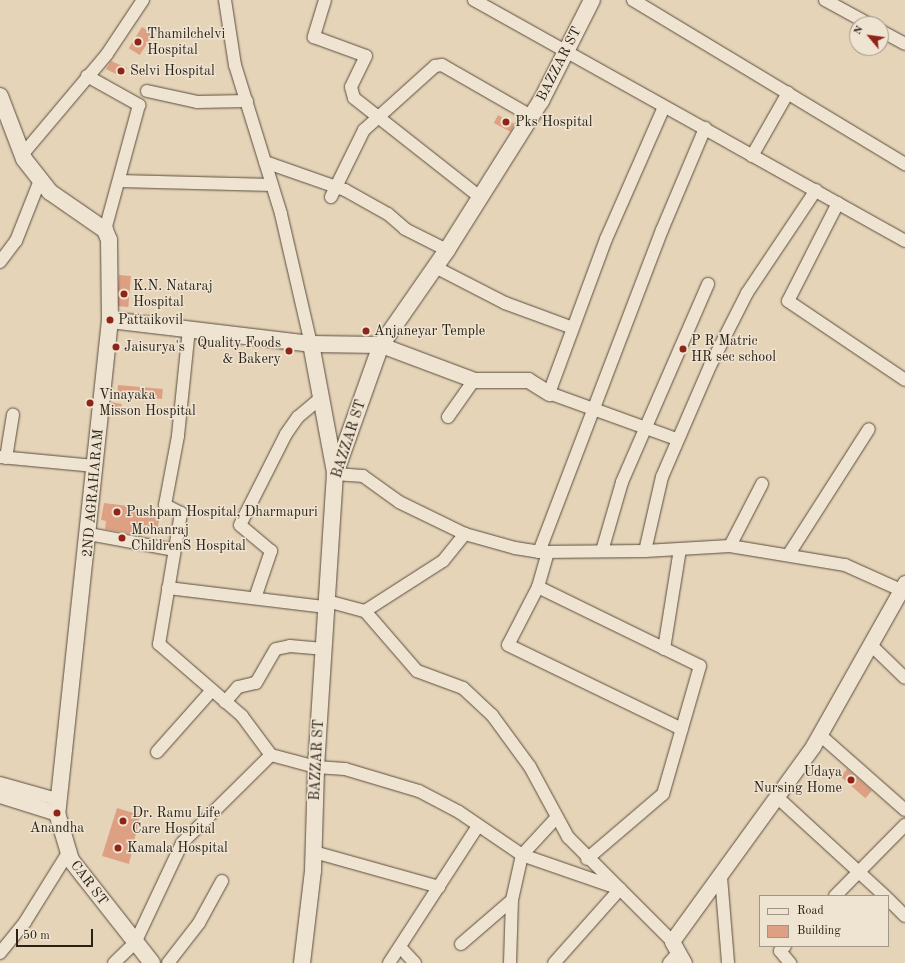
<!DOCTYPE html>
<html>
<head>
<meta charset="utf-8">
<style>
  body { margin:0 }
  #map { position:relative; width:905px; height:963px; overflow:hidden; background:#e6d4b8; font-family:"Old Standard TT",serif }
  div>[style] { position:absolute }
  .building>* { inset:0; background:#dda083; transform-origin:0 0 }
  .roads { filter:drop-shadow(0 0 1px #594e3f) drop-shadow(0 0 1px #594e3f) }
  .minor>* { height:12px; margin:-6px; padding:0 6px; transform-origin:6px; border-radius:6px; background:#efe3d1 }
  .tertiary>* { height:15px; margin:-7.5px; padding:0 7.5px; transform-origin:7.5px; border-radius:7.5px; background:#efe3d1 }
  .secondary>* { height:16px; margin:-8px; padding:0 8px; transform-origin:8px; border-radius:8px; background:#efe3d1 }
  .dots>* { width:11px; height:11px; translate:-50% -50%; box-sizing:border-box; border:2px solid #efe3d1; border-radius:50% }
  span { translate:-50% -50%; white-space:nowrap; text-align:center; line-height:1.15; -webkit-text-stroke:3px #efe3d1; paint-order:stroke }
  .poi-label { font-size:14px; color:#2a2217 }
  .left { translate:0 -50%; text-align:left }
  .right { translate:-100% -50%; text-align:right }
  .street-label { font-size:14px; color:#2a2217 }
  .legend { position:absolute; left:759px; top:895px; width:130px; height:52px; box-sizing:border-box; background:#efe3d1; border:1px solid #a09687; margin:0; padding:5px 7px; list-style:none; font-size:12px; color:#2a2217 }
  .legend li { display:flex; align-items:center; gap:8px; height:20px }
  .legend b { width:20px; border:1px solid #a09687 }
  .north { position:absolute; left:849px; top:16px; width:40px; height:40px; box-sizing:border-box; background:#efe3d1; border:1px solid #a09687; border-radius:50%; rotate:299deg; font-size:11px; font-weight:700; line-height:16px; text-align:center; color:#2a2217 }
  .north::after { content:''; display:block; margin:auto; width:14px; height:18px; background:#8f2418; clip-path:polygon(50% 0,100% 100%,50% 72%,0 100%) }
  .scale { position:absolute; left:16px; top:929px; width:77px; height:18px; box-sizing:border-box; border:2px solid #2a2217; border-top:0; padding-left:5px; font-size:12px; line-height:14px; white-space:nowrap; color:#2a2217; -webkit-text-stroke:3px #efe3d1; paint-order:stroke }
</style>
</head>
<body>
<div id="map">
  <div class="building">
    <i style="left:142px;top:27px;width:13px;height:25px;rotate:32deg"></i>
    <i style="clip-path:polygon(111px 61px,127px 68px,122px 77px,106px 69px)"></i>
    <i style="left:498px;top:115px;width:19px;height:9px;rotate:28deg"></i>
    <i style="left:119px;top:275px;width:12px;height:31px;rotate:5deg"></i>
    <i style="left:118px;top:385px;width:45px;height:10px;rotate:5deg"></i>
    <i style="left:111px;top:402px;width:11px;height:11px;rotate:10deg"></i>
    <i style="clip-path:polygon(104px 503px,160px 510px,158px 527px,142px 525px,142px 536px,105px 529px,106px 521px,101px 520px)"></i>
    <i style="left:847px;top:769px;width:33px;height:10px;rotate:41deg"></i>
    <i style="clip-path:polygon(117px 808px,140px 815px,129px 864px,102px 856px)"></i>
  </div>
  <div class="roads">
    <div class="minor">
      <i style="left:225px;top:0;width:66px;rotate:81.3deg"></i>
      <i style="left:235px;top:65px;width:156px;rotate:72.8deg"></i>
      <i style="left:281px;top:214px;width:133px;rotate:77deg"></i>
      <i style="left:325px;top:0;width:39px;rotate:107deg"></i>
      <i style="left:314px;top:37px;width:55px;rotate:20.1deg"></i>
      <i style="left:366px;top:56px;width:34px;rotate:116deg"></i>
      <i style="left:351px;top:87px;width:11px;rotate:75deg"></i>
      <i style="left:354px;top:98px;width:160px;rotate:38.2deg"></i>
      <i style="left:474px;top:0;width:494px;rotate:29.2deg"></i>
      <i style="left:633px;top:0;width:318px;rotate:31.1deg"></i>
      <i style="left:825px;top:0;width:50px;rotate:28.6deg"></i>
      <i style="left:881px;top:31px;width:27px;rotate:28deg"></i>
      <i style="left:87px;top:76px;width:60px;rotate:29.1deg"></i>
      <i style="left:139px;top:105px;width:130px;rotate:105.2deg"></i>
      <i style="left:147px;top:91px;width:51px;rotate:12.4deg"></i>
      <i style="left:197px;top:102px;width:50px;rotate:-1.1deg"></i>
      <i style="left:664px;top:107px;width:144px;rotate:113.7deg"></i>
      <i style="left:606px;top:239px;width:164px;rotate:110.3deg"></i>
      <i style="left:549px;top:393px;width:135px;rotate:19.9deg"></i>
      <i style="left:22px;top:155px;width:132px;rotate:-49.9deg"></i>
      <i style="left:107px;top:54px;width:65px;rotate:-56.3deg"></i>
      <i style="left:752px;top:156px;width:73px;rotate:-60.3deg"></i>
      <i style="left:265px;top:162px;width:85px;rotate:19.3deg"></i>
      <i style="left:345px;top:190px;width:49px;rotate:29.2deg"></i>
      <i style="left:388px;top:214px;width:23px;rotate:41deg"></i>
      <i style="left:405px;top:229px;width:47px;rotate:26.6deg"></i>
      <i style="left:119px;top:181px;width:153px;rotate:1.5deg"></i>
      <i style="left:331px;top:197px;width:75px;rotate:-63.8deg"></i>
      <i style="left:364px;top:130px;width:96px;rotate:-42deg"></i>
      <i style="left:435px;top:66px;width:7px;rotate:-8deg"></i>
      <i style="left:442px;top:65px;width:103px;rotate:29.8deg"></i>
      <i style="left:838px;top:203px;width:110px;rotate:117deg"></i>
      <i style="left:788px;top:301px;width:141px;rotate:34deg"></i>
      <i style="left:0;top:262px;width:26px;rotate:-53deg"></i>
      <i style="left:16px;top:241px;width:66px;rotate:-68.5deg"></i>
      <i style="left:435px;top:267px;width:79px;rotate:27.2deg"></i>
      <i style="left:505px;top:303px;width:72px;rotate:20.2deg"></i>
      <i style="left:189px;top:329px;width:108px;rotate:95.9deg"></i>
      <i style="left:178px;top:436px;width:70px;rotate:100.7deg"></i>
      <i style="left:165px;top:505px;width:18px;rotate:27deg"></i>
      <i style="left:181px;top:513px;width:133px;rotate:99.5deg"></i>
      <i style="left:159px;top:644px;width:110px;rotate:40.9deg"></i>
      <i style="left:242px;top:716px;width:49px;rotate:53.4deg"></i>
      <i style="left:271px;top:755px;width:47px;rotate:14.9deg"></i>
      <i style="left:316px;top:767px;width:29px;rotate:4deg"></i>
      <i style="left:345px;top:769px;width:77px;rotate:16.6deg"></i>
      <i style="left:419px;top:791px;width:45px;rotate:27.7deg"></i>
      <i style="left:459px;top:812px;width:76px;rotate:34.3deg"></i>
      <i style="left:522px;top:855px;width:104px;rotate:19.1deg"></i>
      <i style="left:620px;top:889px;width:99px;rotate:131.7deg"></i>
      <i style="left:448px;top:417px;width:45px;rotate:-54.9deg"></i>
      <i style="left:0;top:457px;width:95px;rotate:5.4deg"></i>
      <i style="left:6px;top:458px;width:44px;rotate:-80.8deg"></i>
      <i style="left:335px;top:474px;width:28px;rotate:4deg"></i>
      <i style="left:363px;top:476px;width:44px;rotate:35.8deg"></i>
      <i style="left:399px;top:502px;width:73px;rotate:25.9deg"></i>
      <i style="left:465px;top:534px;width:52px;rotate:15.6deg"></i>
      <i style="left:515px;top:548px;width:24px;rotate:9deg"></i>
      <i style="left:539px;top:552px;width:106px;rotate:-0.5deg"></i>
      <i style="left:645px;top:551px;width:85px;rotate:-3.4deg"></i>
      <i style="left:730px;top:546px;width:117px;rotate:9.4deg"></i>
      <i style="left:845px;top:565px;width:66px;rotate:24.2deg"></i>
      <i style="left:89px;top:534px;width:86px;rotate:10.7deg"></i>
      <i style="left:730px;top:546px;width:70px;rotate:-62.7deg"></i>
      <i style="left:602px;top:551px;width:72px;rotate:-73.8deg"></i>
      <i style="left:622px;top:482px;width:216px;rotate:-66.5deg"></i>
      <i style="left:645px;top:551px;width:76px;rotate:-77.1deg"></i>
      <i style="left:662px;top:477px;width:121px;rotate:-66.6deg"></i>
      <i style="left:710px;top:366px;width:82px;rotate:-63.1deg"></i>
      <i style="left:747px;top:293px;width:124px;rotate:-56.2deg"></i>
      <i style="left:539px;top:552px;width:345px;rotate:-69.1deg"></i>
      <i style="left:662px;top:230px;width:111px;rotate:-67.1deg"></i>
      <i style="left:548px;top:552px;width:36px;rotate:106deg"></i>
      <i style="left:538px;top:587px;width:180px;rotate:26deg"></i>
      <i style="left:700px;top:666px;width:133px;rotate:106.1deg"></i>
      <i style="left:663px;top:794px;width:100px;rotate:139.5deg"></i>
      <i style="left:789px;top:554px;width:148px;rotate:-57.4deg"></i>
      <i style="left:538px;top:587px;width:65px;rotate:117.3deg"></i>
      <i style="left:508px;top:645px;width:193px;rotate:25.8deg"></i>
      <i style="left:168px;top:588px;width:159px;rotate:6.9deg"></i>
      <i style="left:255px;top:598px;width:50px;rotate:-71.2deg"></i>
      <i style="left:271px;top:551px;width:40px;rotate:-140deg"></i>
      <i style="left:240px;top:525px;width:102px;rotate:-63.2deg"></i>
      <i style="left:286px;top:434px;width:21px;rotate:-55deg"></i>
      <i style="left:298px;top:417px;width:31px;rotate:-40deg"></i>
      <i style="left:327px;top:601px;width:39px;rotate:15deg"></i>
      <i style="left:365px;top:611px;width:79px;rotate:49.1deg"></i>
      <i style="left:417px;top:671px;width:49px;rotate:20.3deg"></i>
      <i style="left:463px;top:688px;width:40px;rotate:43deg"></i>
      <i style="left:492px;top:715px;width:64px;rotate:53.8deg"></i>
      <i style="left:530px;top:767px;width:80px;rotate:61.5deg"></i>
      <i style="left:568px;top:837px;width:147px;rotate:45deg"></i>
      <i style="left:365px;top:611px;width:93px;rotate:-32.7deg"></i>
      <i style="left:443px;top:561px;width:35px;rotate:-51deg"></i>
      <i style="left:871px;top:645px;width:47px;rotate:44.1deg"></i>
      <i style="left:664px;top:649px;width:101px;rotate:-80.9deg"></i>
      <i style="left:225px;top:702px;width:20px;rotate:-49deg"></i>
      <i style="left:238px;top:687px;width:18px;rotate:-13deg"></i>
      <i style="left:256px;top:683px;width:39px;rotate:-60deg"></i>
      <i style="left:276px;top:649px;width:14px;rotate:-12deg"></i>
      <i style="left:290px;top:646px;width:33px;rotate:5deg"></i>
      <i style="left:820px;top:735px;width:113px;rotate:41.4deg"></i>
      <i style="left:157px;top:752px;width:83px;rotate:-48.4deg"></i>
      <i style="left:0;top:783px;width:62px;rotate:15.8deg"></i>
      <i style="left:777px;top:797px;width:147px;rotate:42.5deg"></i>
      <i style="left:314px;top:852px;width:130px;rotate:15.6deg"></i>
      <i style="left:721px;top:877px;width:86px;rotate:85.3deg"></i>
      <i style="left:835px;top:896px;width:100px;rotate:-45.4deg"></i>
      <i style="left:888px;top:899px;width:24px;rotate:45deg"></i>
      <i style="left:461px;top:944px;width:67px;rotate:-40.8deg"></i>
      <i style="left:785px;top:946px;width:7px;rotate:135deg"></i>
      <i style="left:780px;top:951px;width:16px;rotate:50deg"></i>
      <i style="left:400px;top:947px;width:22px;rotate:47deg"></i>
      <i style="left:0;top:953px;width:40px;rotate:-51deg"></i>
      <i style="left:25px;top:922px;width:81px;rotate:-58.1deg"></i>
      <i style="left:114px;top:963px;width:29px;rotate:-44deg"></i>
      <i style="left:135px;top:943px;width:110px;rotate:-64.8deg"></i>
      <i style="left:182px;top:843px;width:125px;rotate:-44.7deg"></i>
      <i style="left:168px;top:963px;width:51px;rotate:-52.2deg"></i>
      <i style="left:199px;top:923px;width:48px;rotate:-61.3deg"></i>
      <i style="left:389px;top:963px;width:163px;rotate:-57deg"></i>
      <i style="left:510px;top:963px;width:63px;rotate:-88.2deg"></i>
      <i style="left:512px;top:900px;width:46px;rotate:-77.5deg"></i>
      <i style="left:522px;top:855px;width:50px;rotate:-47.4deg"></i>
      <i style="left:669px;top:963px;width:13px;rotate:-48deg"></i>
    </div>
    <div class="tertiary">
      <i style="left:381px;top:345px;width:99px;rotate:20.6deg"></i>
      <i style="left:474px;top:380px;width:54px"></i>
      <i style="left:528px;top:380px;width:25px;rotate:32deg"></i>
      <i style="left:0;top:795px;width:60px;rotate:17.5deg"></i>
      <i style="left:684px;top:963px;width:25px;rotate:-119deg"></i>
      <i style="left:672px;top:941px;width:241px;rotate:-54.1deg"></i>
      <i style="left:813px;top:746px;width:187px;rotate:-60.6deg"></i>
    </div>
    <div class="secondary">
      <i style="left:0;top:96px;width:67px;rotate:69.1deg"></i>
      <i style="left:24px;top:159px;width:42px;rotate:51.8deg"></i>
      <i style="left:50px;top:192px;width:67px;rotate:34.6deg"></i>
      <i style="left:105px;top:230px;width:11px;rotate:68deg"></i>
      <i style="left:109px;top:240px;width:80px;rotate:89.3deg"></i>
      <i style="left:110px;top:320px;width:496px;rotate:96.1deg"></i>
      <i style="left:57px;top:813px;width:49px;rotate:73.4deg"></i>
      <i style="left:71px;top:860px;width:131px;rotate:51.8deg"></i>
      <i style="left:110px;top:320px;width:202px;rotate:6.8deg"></i>
      <i style="left:311px;top:344px;width:70px;rotate:0.8deg"></i>
      <i style="left:311px;top:344px;width:130px;rotate:79.4deg"></i>
      <i style="left:302px;top:963px;width:93px;rotate:-83.2deg"></i>
      <i style="left:313px;top:871px;width:104px;rotate:-88.3deg"></i>
      <i style="left:316px;top:767px;width:294px;rotate:-86.3deg"></i>
      <i style="left:335px;top:474px;width:137px;rotate:-70.4deg"></i>
      <i style="left:381px;top:345px;width:116px;rotate:-55.2deg"></i>
      <i style="left:447px;top:250px;width:176px;rotate:-57.8deg"></i>
      <i style="left:541px;top:101px;width:113px;rotate:-63.2deg"></i>
    </div>
  </div>
  <div class="dots">
    <i style="left:138px;top:42px;background:#8f2418"></i>
    <i style="left:121px;top:71px;background:#8f2418"></i>
    <i style="left:506px;top:122px;background:#8f2418"></i>
    <i style="left:124px;top:294px;background:#8f2418"></i>
    <i style="left:110px;top:320px;background:#8f2418"></i>
    <i style="left:366px;top:331px;background:#8f2418"></i>
    <i style="left:116px;top:347px;background:#8f2418"></i>
    <i style="left:683px;top:349px;background:#8f2418"></i>
    <i style="left:289px;top:351px;background:#8f2418"></i>
    <i style="left:90px;top:403px;background:#8f2418"></i>
    <i style="left:117px;top:512px;background:#8f2418"></i>
    <i style="left:122px;top:538px;background:#8f2418"></i>
    <i style="left:851px;top:780px;background:#8f2418"></i>
    <i style="left:57px;top:813px;background:#8f2418"></i>
    <i style="left:123px;top:821px;background:#8f2418"></i>
    <i style="left:118px;top:848px;background:#8f2418"></i>
  </div>
  <div class="poi-label">
    <span class="left" style="left:147px;top:42px">Thamilchelvi<br>Hospital</span>
    <span class="left" style="left:130px;top:71px">Selvi Hospital</span>
    <span class="left" style="left:515px;top:122px">Pks Hospital</span>
    <span class="left" style="left:133px;top:294px">K.N. Nataraj<br>Hospital</span>
    <span class="left" style="left:118px;top:320px">Pattaikovil</span>
    <span class="left" style="left:374px;top:331px">Anjaneyar Temple</span>
    <span class="left" style="left:691px;top:349px">P R Matric<br>HR sec school</span>
    <span class="right" style="left:281px;top:351px">Quality Foods<br>&amp; Bakery</span>
    <span class="left" style="left:124px;top:347px">Jaisurya's</span>
    <span class="left" style="left:99px;top:403px">Vinayaka<br>Misson Hospital</span>
    <span class="left" style="left:126px;top:512px">Pushpam Hospital, Dharmapuri</span>
    <span class="left" style="left:131px;top:538px">Mohanraj<br>ChildrenS Hospital</span>
    <span class="right" style="left:842px;top:780px">Udaya<br>Nursing Home</span>
    <span class="left" style="left:132px;top:821px">Dr. Ramu Life<br>Care Hospital</span>
    <span style="left:57px;top:828px">Anandha</span>
    <span class="left" style="left:127px;top:848px">Kamala Hospital</span>
  </div>
  <div class="street-label">
    <span style="left:559px;top:64px;rotate:-63deg">BAZZAR ST</span>
    <span style="left:349px;top:439px;rotate:-72deg">BAZZAR ST</span>
    <span style="left:93px;top:493px;rotate:-85deg">2ND AGRAHARAM</span>
    <span style="left:317px;top:760px;rotate:-87deg">BAZZAR ST</span>
    <span style="left:89px;top:883px;rotate:53deg">CAR ST</span>
  </div>
  <ul class="legend">
  <li><b style="height:5px;background:#efe3d1"></b>Road</li>
  <li><b style="height:11px;background:#dda083"></b>Building</li>
  </ul>
  <div class="north">N</div>
  <div class="scale">50 m</div>
</div>
</body>
</html>
